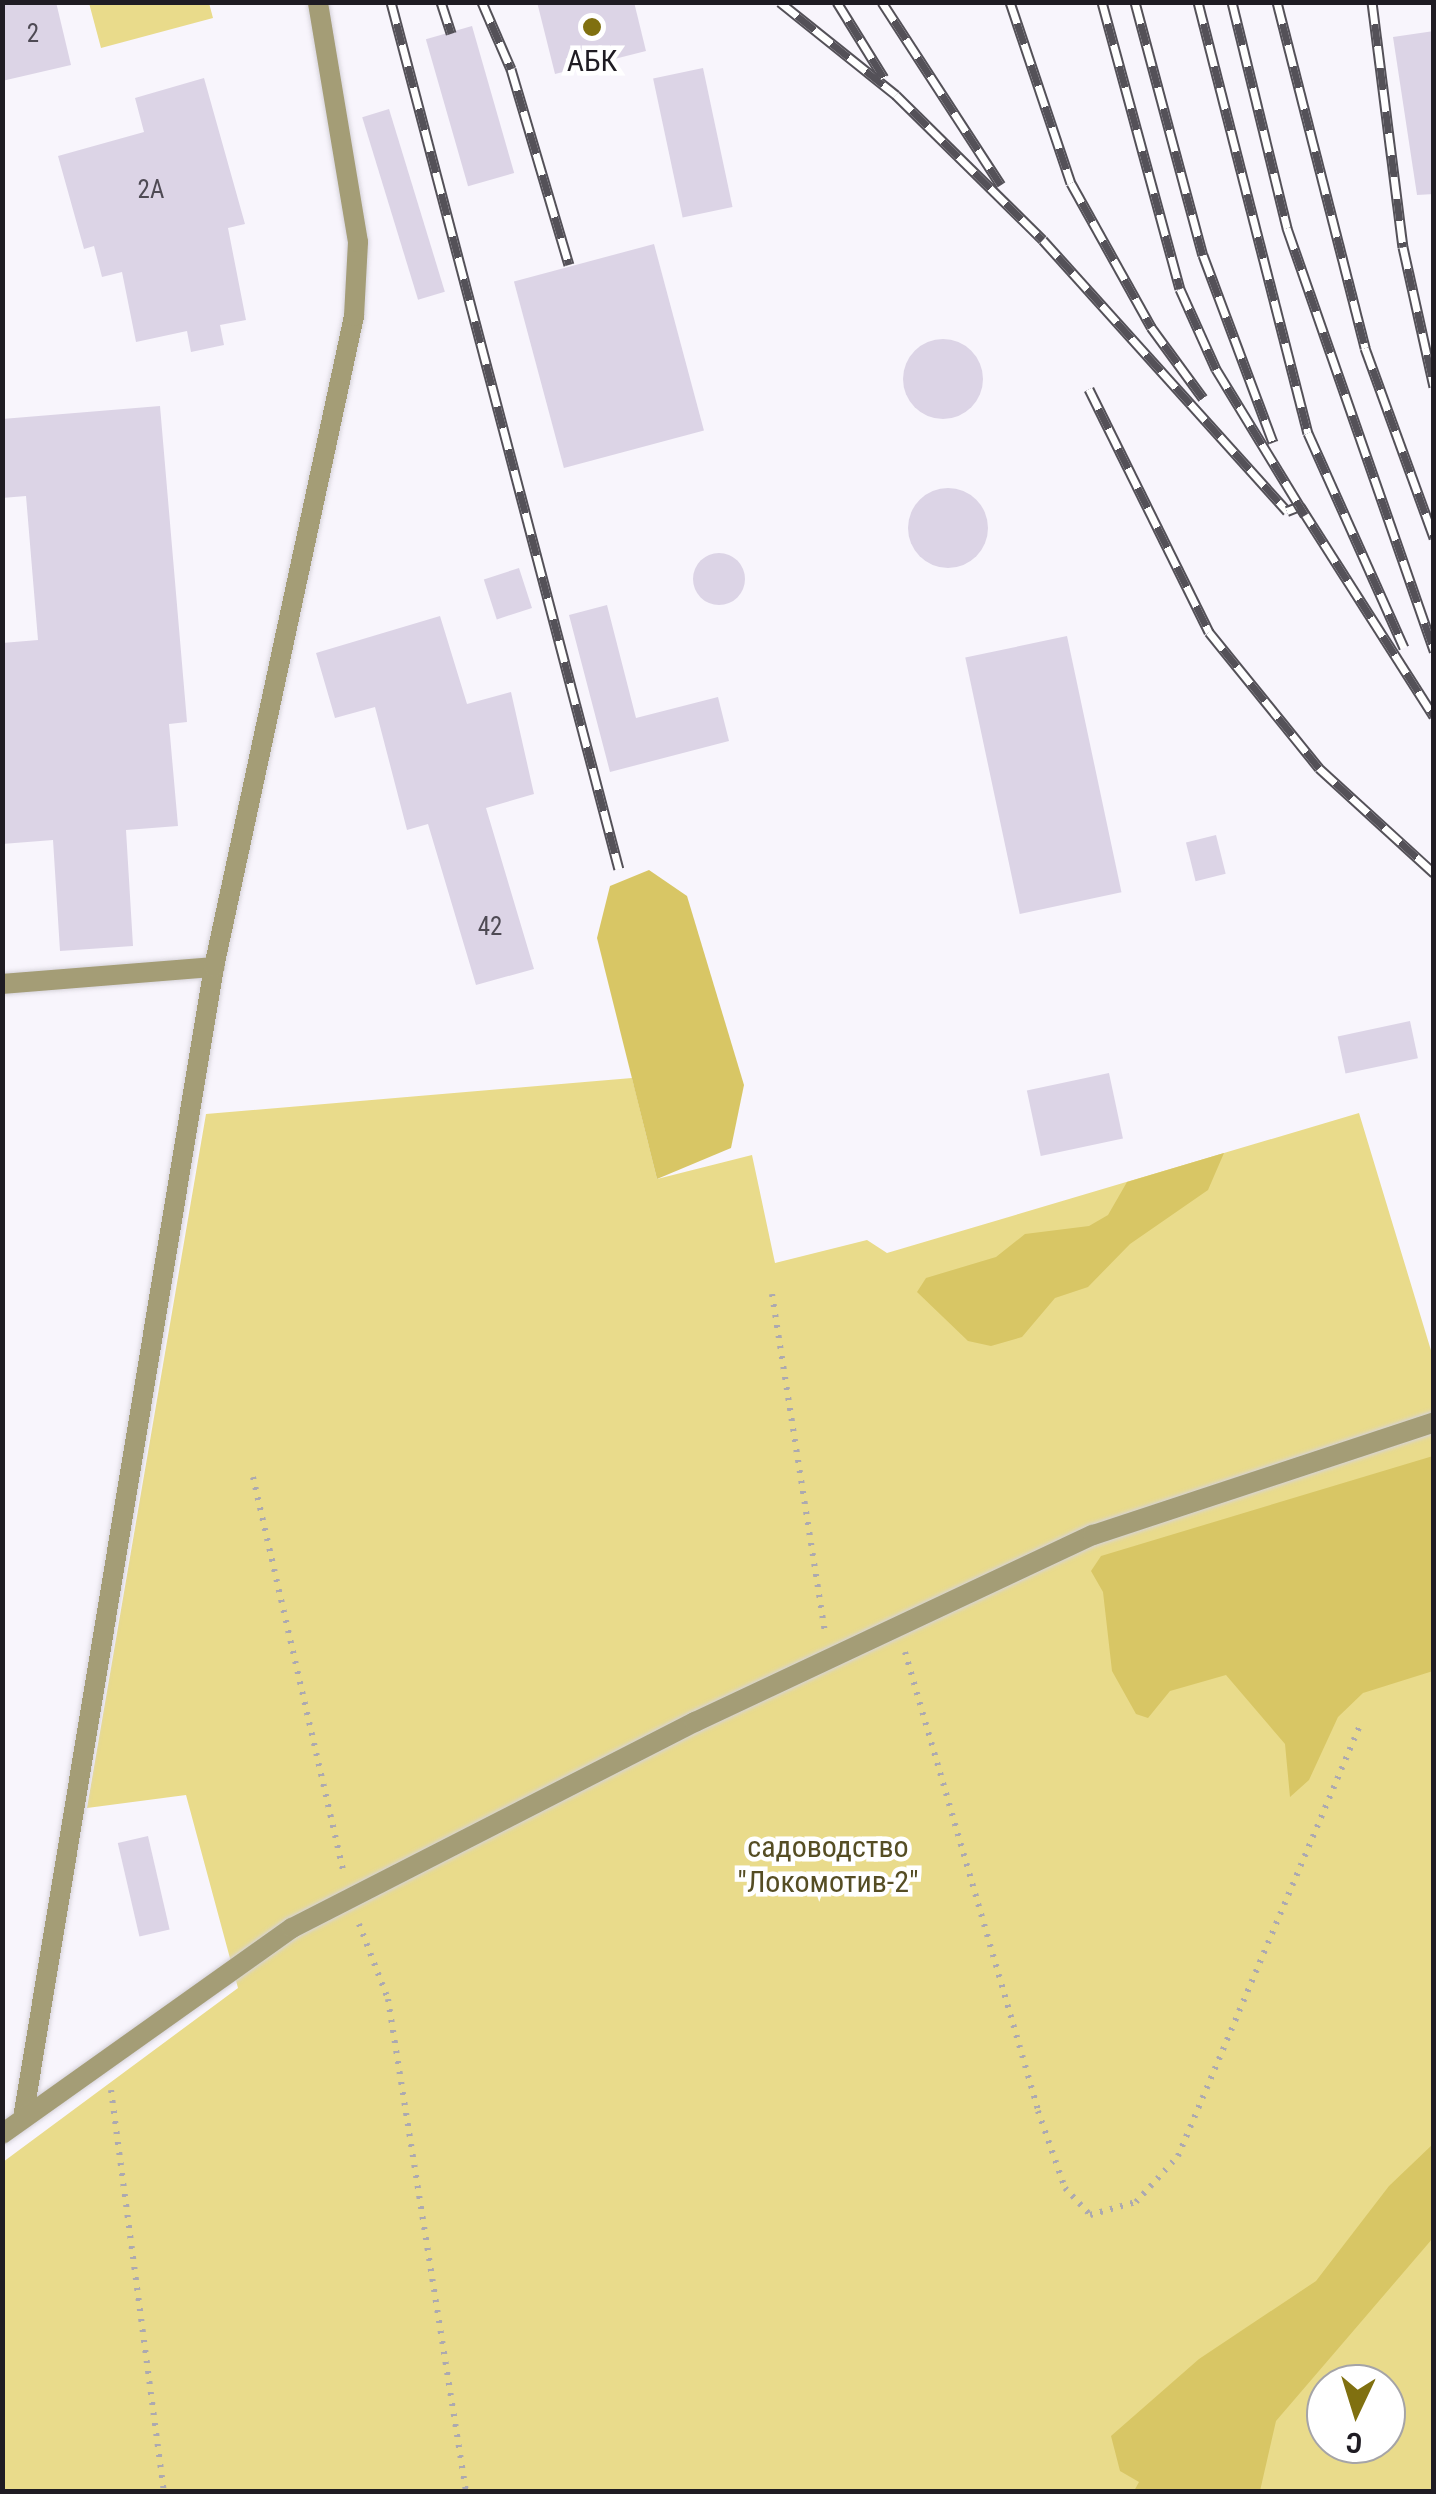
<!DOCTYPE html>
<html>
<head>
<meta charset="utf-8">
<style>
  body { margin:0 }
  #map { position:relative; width:1436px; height:2494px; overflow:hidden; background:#f8f5fc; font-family:"Roboto Condensed",sans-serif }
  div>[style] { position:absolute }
  .green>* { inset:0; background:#e9db8b }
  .forest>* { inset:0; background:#d8c665 }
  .building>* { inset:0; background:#dcd4e6; transform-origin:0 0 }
  .round { border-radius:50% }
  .path>* { height:6px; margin-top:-3px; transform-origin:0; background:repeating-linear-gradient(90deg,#aca9b0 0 2.5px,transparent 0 10.5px) }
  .roads { filter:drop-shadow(0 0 2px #d5d2d9) drop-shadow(0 0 2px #d5d2d9) }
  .lane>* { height:20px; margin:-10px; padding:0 10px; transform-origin:10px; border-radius:10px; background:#a49d76 }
  .rail>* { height:11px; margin-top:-5.5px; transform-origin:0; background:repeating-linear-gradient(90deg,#fff 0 22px,#545158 0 44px); box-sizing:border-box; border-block:2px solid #545158 }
  .dots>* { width:28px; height:28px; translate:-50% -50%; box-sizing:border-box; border:5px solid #fff; border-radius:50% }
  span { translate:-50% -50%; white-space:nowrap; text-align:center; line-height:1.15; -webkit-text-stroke:9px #fff; paint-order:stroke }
  .number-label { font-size:25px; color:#4e4a54 }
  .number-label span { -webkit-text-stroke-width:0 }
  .poi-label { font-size:30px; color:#1f1c23 }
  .park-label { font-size:30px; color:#554d24 }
  .frame { position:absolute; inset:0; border:5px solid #1f1c23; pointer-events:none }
  .north { position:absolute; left:1306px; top:2364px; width:100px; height:100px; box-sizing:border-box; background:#fff; border:2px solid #a5a4a7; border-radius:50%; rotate:184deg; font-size:28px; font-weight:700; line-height:40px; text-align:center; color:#1f1c23 }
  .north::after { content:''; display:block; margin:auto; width:35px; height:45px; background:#807010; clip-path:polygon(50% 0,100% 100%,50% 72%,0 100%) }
</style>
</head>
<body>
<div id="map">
  <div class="green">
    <i style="clip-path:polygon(89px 3px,209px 3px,213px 18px,101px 48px)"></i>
    <i style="clip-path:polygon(evenodd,632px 1078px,657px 1179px,752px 1155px,775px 1263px,867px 1240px,887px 1253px,1359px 1113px,1433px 1357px,1433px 2491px,3px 2492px,3px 2162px,238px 1988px,186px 1795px,87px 1808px,206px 1114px,632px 1078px,1326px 2384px,1386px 2384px,1386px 2444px,1326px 2444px,1326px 2384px)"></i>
  </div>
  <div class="forest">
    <i style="clip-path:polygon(649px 870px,687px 896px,744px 1085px,731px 1148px,657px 1179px,597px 938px,610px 886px)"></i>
    <i style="clip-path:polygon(1224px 1153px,1208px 1190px,1130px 1244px,1088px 1287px,1055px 1298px,1022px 1337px,991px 1346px,968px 1341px,917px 1292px,926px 1278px,996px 1257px,1025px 1234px,1089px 1226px,1108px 1215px,1127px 1182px)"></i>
    <i style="clip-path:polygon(1433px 1456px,1433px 1671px,1363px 1693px,1338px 1717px,1309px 1780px,1290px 1797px,1285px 1744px,1226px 1675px,1170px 1691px,1148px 1718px,1136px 1714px,1112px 1671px,1103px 1592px,1091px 1571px,1101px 1556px)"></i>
    <i style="clip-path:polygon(1433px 2144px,1433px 2238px,1276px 2421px,1260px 2491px,1134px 2491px,1139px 2482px,1120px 2471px,1111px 2436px,1199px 2359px,1316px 2281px,1389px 2186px)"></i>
  </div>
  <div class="building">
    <i style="clip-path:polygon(2px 2px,56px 2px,71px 65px,2px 81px)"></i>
    <i style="clip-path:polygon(537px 2px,634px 2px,646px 51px,555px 74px)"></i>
    <i style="left:472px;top:26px;width:153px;height:48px;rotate:74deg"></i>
    <i style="clip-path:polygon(1434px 31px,1434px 194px,1417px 195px,1393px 37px)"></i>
    <i style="left:703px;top:68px;width:142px;height:51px;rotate:78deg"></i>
    <i style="clip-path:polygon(204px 78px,245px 224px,228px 228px,246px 320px,220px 325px,224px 345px,191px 352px,187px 331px,136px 342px,122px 272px,102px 277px,94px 246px,84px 249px,58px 156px,144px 132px,135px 98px)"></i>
    <i style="left:389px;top:109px;width:191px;height:28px;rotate:73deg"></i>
    <i style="left:654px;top:244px;width:193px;height:145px;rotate:75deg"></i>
    <i class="round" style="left:903px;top:339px;width:80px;height:80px"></i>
    <i style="clip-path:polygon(160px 406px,187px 722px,169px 724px,178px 826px,126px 830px,133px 946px,60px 951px,53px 840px,2px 844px,2px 643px,38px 640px,26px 496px,2px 498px,2px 419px)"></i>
    <i class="round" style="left:908px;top:488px;width:80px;height:80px"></i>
    <i class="round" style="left:693px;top:553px;width:52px;height:52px"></i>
    <i style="left:519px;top:568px;width:42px;height:37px;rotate:72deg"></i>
    <i style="clip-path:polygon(607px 605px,636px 718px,718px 697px,729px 741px,610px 772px,569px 615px)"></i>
    <i style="clip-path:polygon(440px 616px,467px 704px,511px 692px,534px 794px,486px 808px,534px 969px,476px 985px,428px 824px,407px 830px,375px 707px,335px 718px,316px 653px)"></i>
    <i style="left:1067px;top:636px;width:262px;height:104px;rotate:78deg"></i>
    <i style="left:1216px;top:835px;width:40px;height:31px;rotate:76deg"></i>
    <i style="left:1410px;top:1021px;width:38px;height:74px;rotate:78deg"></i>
    <i style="left:1109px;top:1073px;width:67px;height:84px;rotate:78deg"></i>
    <i style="left:148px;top:1836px;width:96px;height:31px;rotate:77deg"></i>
  </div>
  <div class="path">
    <i style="left:772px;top:1294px;width:343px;rotate:81.1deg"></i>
    <i style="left:253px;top:1477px;width:407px;rotate:77.1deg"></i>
    <i style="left:905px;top:1652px;width:478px;rotate:73.8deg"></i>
    <i style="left:1038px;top:2111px;width:82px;rotate:70.7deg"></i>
    <i style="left:1065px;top:2188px;width:37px;rotate:47deg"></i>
    <i style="left:1090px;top:2215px;width:48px;rotate:-15.8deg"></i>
    <i style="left:1136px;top:2202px;width:62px;rotate:-47.6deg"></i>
    <i style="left:1178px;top:2156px;width:471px;rotate:-67.1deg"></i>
    <i style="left:359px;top:1924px;width:80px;rotate:68.9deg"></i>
    <i style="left:388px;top:1999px;width:499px;rotate:81deg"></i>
    <i style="left:111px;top:2090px;width:405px;rotate:82.5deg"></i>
  </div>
  <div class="roads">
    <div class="lane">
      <i style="left:2px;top:984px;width:213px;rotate:-4.6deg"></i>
      <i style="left:23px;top:2118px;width:1167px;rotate:-80.58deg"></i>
      <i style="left:214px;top:967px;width:666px;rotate:-77.86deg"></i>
      <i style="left:354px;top:316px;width:74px;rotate:-86.9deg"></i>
      <i style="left:358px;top:242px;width:243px;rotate:-99.5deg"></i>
      <i style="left:2px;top:2134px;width:356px;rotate:-35.4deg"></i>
      <i style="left:292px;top:1928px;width:453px;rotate:-27.1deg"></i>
      <i style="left:695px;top:1722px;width:440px;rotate:-25.2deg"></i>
      <i style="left:1093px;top:1535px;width:359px;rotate:-18.3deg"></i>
    </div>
  </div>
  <div class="rail">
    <i style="left:391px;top:2px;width:896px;rotate:75.27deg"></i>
    <i style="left:441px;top:2px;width:33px;rotate:72deg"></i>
    <i style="left:482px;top:2px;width:73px;rotate:66.6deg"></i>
    <i style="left:511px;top:69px;width:204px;rotate:73.5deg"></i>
    <i style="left:780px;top:2px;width:149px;rotate:38.7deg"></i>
    <i style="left:896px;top:95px;width:206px;rotate:44.6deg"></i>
    <i style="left:1043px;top:240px;width:365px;rotate:48deg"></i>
    <i style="left:1287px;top:511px;width:14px;rotate:-21deg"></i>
    <i style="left:1300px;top:506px;width:249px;rotate:57.5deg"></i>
    <i style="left:837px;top:2px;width:89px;rotate:58.3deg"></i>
    <i style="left:882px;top:2px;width:218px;rotate:57deg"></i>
    <i style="left:1010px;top:2px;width:191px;rotate:71.4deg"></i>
    <i style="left:1071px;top:183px;width:165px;rotate:60.9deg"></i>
    <i style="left:1151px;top:327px;width:88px;rotate:53.8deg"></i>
    <i style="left:1102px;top:2px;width:297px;rotate:74.8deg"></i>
    <i style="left:1180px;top:289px;width:88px;rotate:65.8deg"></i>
    <i style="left:1216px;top:369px;width:171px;rotate:58.6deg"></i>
    <i style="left:1135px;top:2px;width:262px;rotate:75deg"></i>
    <i style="left:1203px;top:255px;width:200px;rotate:69.5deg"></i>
    <i style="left:1198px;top:2px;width:445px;rotate:75.7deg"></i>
    <i style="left:1308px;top:433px;width:235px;rotate:65.9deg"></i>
    <i style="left:1232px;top:2px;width:233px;rotate:76.3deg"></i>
    <i style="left:1287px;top:228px;width:448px;rotate:70.8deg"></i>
    <i style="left:1277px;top:2px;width:357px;rotate:75.7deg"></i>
    <i style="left:1365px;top:348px;width:202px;rotate:70deg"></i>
    <i style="left:1372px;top:2px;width:247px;rotate:82.8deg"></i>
    <i style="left:1403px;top:247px;width:143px;rotate:77.5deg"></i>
    <i style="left:1089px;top:389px;width:271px;rotate:63.7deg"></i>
    <i style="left:1209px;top:632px;width:175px;rotate:51deg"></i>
    <i style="left:1319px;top:768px;width:156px;rotate:42.4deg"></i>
  </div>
  <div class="dots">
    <i style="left:592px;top:27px;background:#807010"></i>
  </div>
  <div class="number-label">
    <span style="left:33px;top:34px">2</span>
    <span style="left:151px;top:190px">2А</span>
    <span style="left:490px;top:927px">42</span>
  </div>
  <div class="poi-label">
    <span style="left:592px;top:61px">АБК</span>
  </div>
  <div class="park-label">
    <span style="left:828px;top:1864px">садоводство<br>"Локомотив-2"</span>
  </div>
  <div class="frame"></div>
  <div class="north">С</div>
</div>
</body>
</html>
